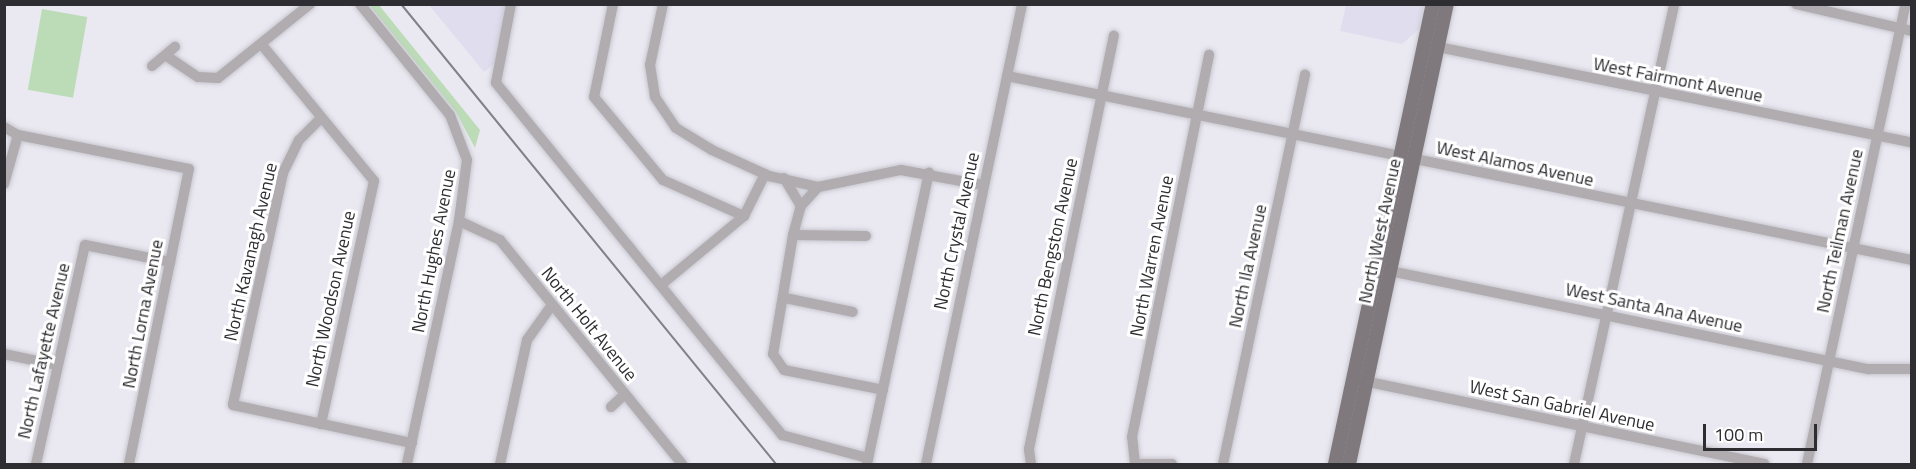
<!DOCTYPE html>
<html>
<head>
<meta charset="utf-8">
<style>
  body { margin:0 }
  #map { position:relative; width:1916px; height:469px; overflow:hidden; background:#eae9f2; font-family:"Titillium Web",sans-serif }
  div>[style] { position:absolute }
  .built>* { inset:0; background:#dfddee }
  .green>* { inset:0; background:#bcdcb7; transform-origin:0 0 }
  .roads { filter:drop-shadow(0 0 2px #c8c7cf) drop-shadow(0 0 2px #c8c7cf) }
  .minor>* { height:10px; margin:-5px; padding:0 5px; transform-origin:5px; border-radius:5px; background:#b0acaf }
  .major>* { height:14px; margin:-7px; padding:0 7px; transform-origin:7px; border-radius:7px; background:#7f797e }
  .rail>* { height:2px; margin:-1px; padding:0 1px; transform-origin:1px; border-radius:1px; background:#818187 }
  span { translate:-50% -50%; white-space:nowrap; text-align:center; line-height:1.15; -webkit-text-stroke:6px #fff; paint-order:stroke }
  .street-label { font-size:18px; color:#2e2e32 }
  .frame { position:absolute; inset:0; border:6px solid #2e2e32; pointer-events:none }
  .scale { position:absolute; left:1703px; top:424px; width:114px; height:27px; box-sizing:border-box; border:3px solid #2e2e32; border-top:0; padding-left:8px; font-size:18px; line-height:21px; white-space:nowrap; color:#2e2e32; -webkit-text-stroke:4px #fff; paint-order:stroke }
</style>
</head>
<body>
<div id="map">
  <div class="built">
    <i style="clip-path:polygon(429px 5px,507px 5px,495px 63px,484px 72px)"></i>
    <i style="clip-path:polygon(1346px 5px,1346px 4px,1424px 5px,1419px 29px,1402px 44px,1340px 31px)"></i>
  </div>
  <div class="green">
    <i style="clip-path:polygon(369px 5px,379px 5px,480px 130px,475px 148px,456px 112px)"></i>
    <i style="left:42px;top:9px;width:46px;height:82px;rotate:10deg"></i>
  </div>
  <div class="roads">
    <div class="minor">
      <i style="left:360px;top:4px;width:143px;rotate:51deg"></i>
      <i style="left:450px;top:115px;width:48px;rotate:69.3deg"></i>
      <i style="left:467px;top:160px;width:62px;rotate:97.5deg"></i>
      <i style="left:459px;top:221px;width:249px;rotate:102.1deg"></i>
      <i style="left:511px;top:4px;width:80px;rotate:100.8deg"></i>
      <i style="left:496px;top:83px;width:454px;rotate:50.9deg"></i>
      <i style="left:782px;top:435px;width:89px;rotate:15deg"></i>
      <i style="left:613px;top:4px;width:95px;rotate:101.5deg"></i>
      <i style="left:594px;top:97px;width:108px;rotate:50.3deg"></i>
      <i style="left:663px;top:180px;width:89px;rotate:24deg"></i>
      <i style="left:663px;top:4px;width:62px;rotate:102deg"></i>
      <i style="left:650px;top:65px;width:32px;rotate:81deg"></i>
      <i style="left:655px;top:97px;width:37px;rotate:56deg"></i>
      <i style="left:676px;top:128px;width:42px;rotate:31.4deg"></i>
      <i style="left:712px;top:150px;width:63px;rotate:24.5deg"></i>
      <i style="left:769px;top:176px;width:50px;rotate:12.7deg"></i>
      <i style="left:818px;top:187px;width:85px;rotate:-11.6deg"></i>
      <i style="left:901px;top:170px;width:83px;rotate:10.4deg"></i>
      <i style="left:1796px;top:4px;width:119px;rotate:13.1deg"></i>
      <i style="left:262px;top:45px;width:176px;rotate:50.5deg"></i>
      <i style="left:374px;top:181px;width:249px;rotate:102.3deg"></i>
      <i style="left:1438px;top:47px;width:484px;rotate:11.4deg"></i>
      <i style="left:168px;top:57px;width:36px;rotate:34deg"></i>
      <i style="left:198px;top:77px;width:20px;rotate:3deg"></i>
      <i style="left:218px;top:78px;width:118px;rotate:-38.8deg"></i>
      <i style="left:152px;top:66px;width:30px;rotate:-40deg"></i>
      <i style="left:1007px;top:76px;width:924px;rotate:11.49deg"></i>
      <i style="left:321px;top:118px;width:31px;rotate:135deg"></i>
      <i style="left:299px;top:140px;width:37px;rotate:116deg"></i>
      <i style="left:283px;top:173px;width:237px;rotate:102.2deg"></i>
      <i style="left:233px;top:405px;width:183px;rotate:12deg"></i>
      <i style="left:4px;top:127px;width:16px;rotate:30deg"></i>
      <i style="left:18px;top:135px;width:174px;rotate:11.2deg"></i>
      <i style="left:189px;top:169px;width:301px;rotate:101.5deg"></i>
      <i style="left:784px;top:178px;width:33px;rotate:59deg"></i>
      <i style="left:801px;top:206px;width:25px;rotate:-48deg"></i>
      <i style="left:4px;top:184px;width:51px;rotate:-74.1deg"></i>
      <i style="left:459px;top:221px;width:45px;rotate:24.9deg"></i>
      <i style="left:500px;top:240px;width:289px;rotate:50.9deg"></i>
      <i style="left:793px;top:235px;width:30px;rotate:-75deg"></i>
      <i style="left:866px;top:236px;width:73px;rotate:-179.2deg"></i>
      <i style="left:793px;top:235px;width:121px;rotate:99.5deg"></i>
      <i style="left:773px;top:354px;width:19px;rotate:55deg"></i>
      <i style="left:784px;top:370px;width:101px;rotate:11.4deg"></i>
      <i style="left:1390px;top:271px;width:489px;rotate:11.6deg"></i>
      <i style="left:1869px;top:369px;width:43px"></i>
      <i style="left:661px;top:285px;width:108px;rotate:-39.7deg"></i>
      <i style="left:744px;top:216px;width:47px;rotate:-63.4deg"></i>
      <i style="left:785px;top:298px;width:69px;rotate:11.6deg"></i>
      <i style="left:4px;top:354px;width:53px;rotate:11.9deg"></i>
      <i style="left:1359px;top:380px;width:414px;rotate:11.7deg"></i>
      <i style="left:611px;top:407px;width:19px;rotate:-43deg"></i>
      <i style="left:36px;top:464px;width:224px;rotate:-77.4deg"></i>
      <i style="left:85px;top:245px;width:87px;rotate:11.3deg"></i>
      <i style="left:500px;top:464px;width:127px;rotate:-77.7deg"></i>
      <i style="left:527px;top:340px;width:43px;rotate:-54.5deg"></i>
      <i style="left:867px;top:464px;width:298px;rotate:-78deg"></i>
      <i style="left:926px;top:464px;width:470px;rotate:-78.2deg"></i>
      <i style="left:1031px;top:464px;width:15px;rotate:-98deg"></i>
      <i style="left:1029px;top:449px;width:422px;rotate:-78.4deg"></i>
      <i style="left:1135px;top:464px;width:27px;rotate:-96deg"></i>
      <i style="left:1132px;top:437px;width:390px;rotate:-78.6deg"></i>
      <i style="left:1141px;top:464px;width:31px"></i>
      <i style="left:1223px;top:464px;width:398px;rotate:-78.1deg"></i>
      <i style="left:1574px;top:464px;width:471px;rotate:-77.7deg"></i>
      <i style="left:1807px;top:464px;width:471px;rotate:-77.9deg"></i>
    </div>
    <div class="major">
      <i style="left:1335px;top:464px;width:470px;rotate:-78deg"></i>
      <i style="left:1349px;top:464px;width:470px;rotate:-78deg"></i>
    </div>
  </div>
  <div class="rail">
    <i style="left:401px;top:4px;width:593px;rotate:50.81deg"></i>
  </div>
  <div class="street-label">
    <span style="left:1678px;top:80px;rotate:11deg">West Fairmont Avenue</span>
    <span style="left:1515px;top:164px;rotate:12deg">West Alamos Avenue</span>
    <span style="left:957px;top:231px;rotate:-78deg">North Crystal Avenue</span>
    <span style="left:1380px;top:231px;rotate:-78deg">North West Avenue</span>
    <span style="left:1840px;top:231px;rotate:-78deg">North Teilman Avenue</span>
    <span style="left:1053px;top:247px;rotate:-78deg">North Bengston Avenue</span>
    <span style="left:434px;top:251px;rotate:-79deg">North Hughes Avenue</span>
    <span style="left:251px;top:252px;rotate:-77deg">North Kavanagh Avenue</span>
    <span style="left:1152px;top:256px;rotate:-79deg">North Warren Avenue</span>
    <span style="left:1248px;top:266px;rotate:-78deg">North Ila Avenue</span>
    <span style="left:331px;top:299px;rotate:-78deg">North Woodson Avenue</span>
    <span style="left:1654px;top:308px;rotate:12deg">West Santa Ana Avenue</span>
    <span style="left:143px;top:314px;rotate:-79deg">North Lorna Avenue</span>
    <span style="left:589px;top:324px;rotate:51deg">North Holt Avenue</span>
    <span style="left:44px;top:351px;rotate:-77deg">North Lafayette Avenue</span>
    <span style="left:1562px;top:406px;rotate:12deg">West San Gabriel Avenue</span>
  </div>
  <div class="frame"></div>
  <div class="scale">100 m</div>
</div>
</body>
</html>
